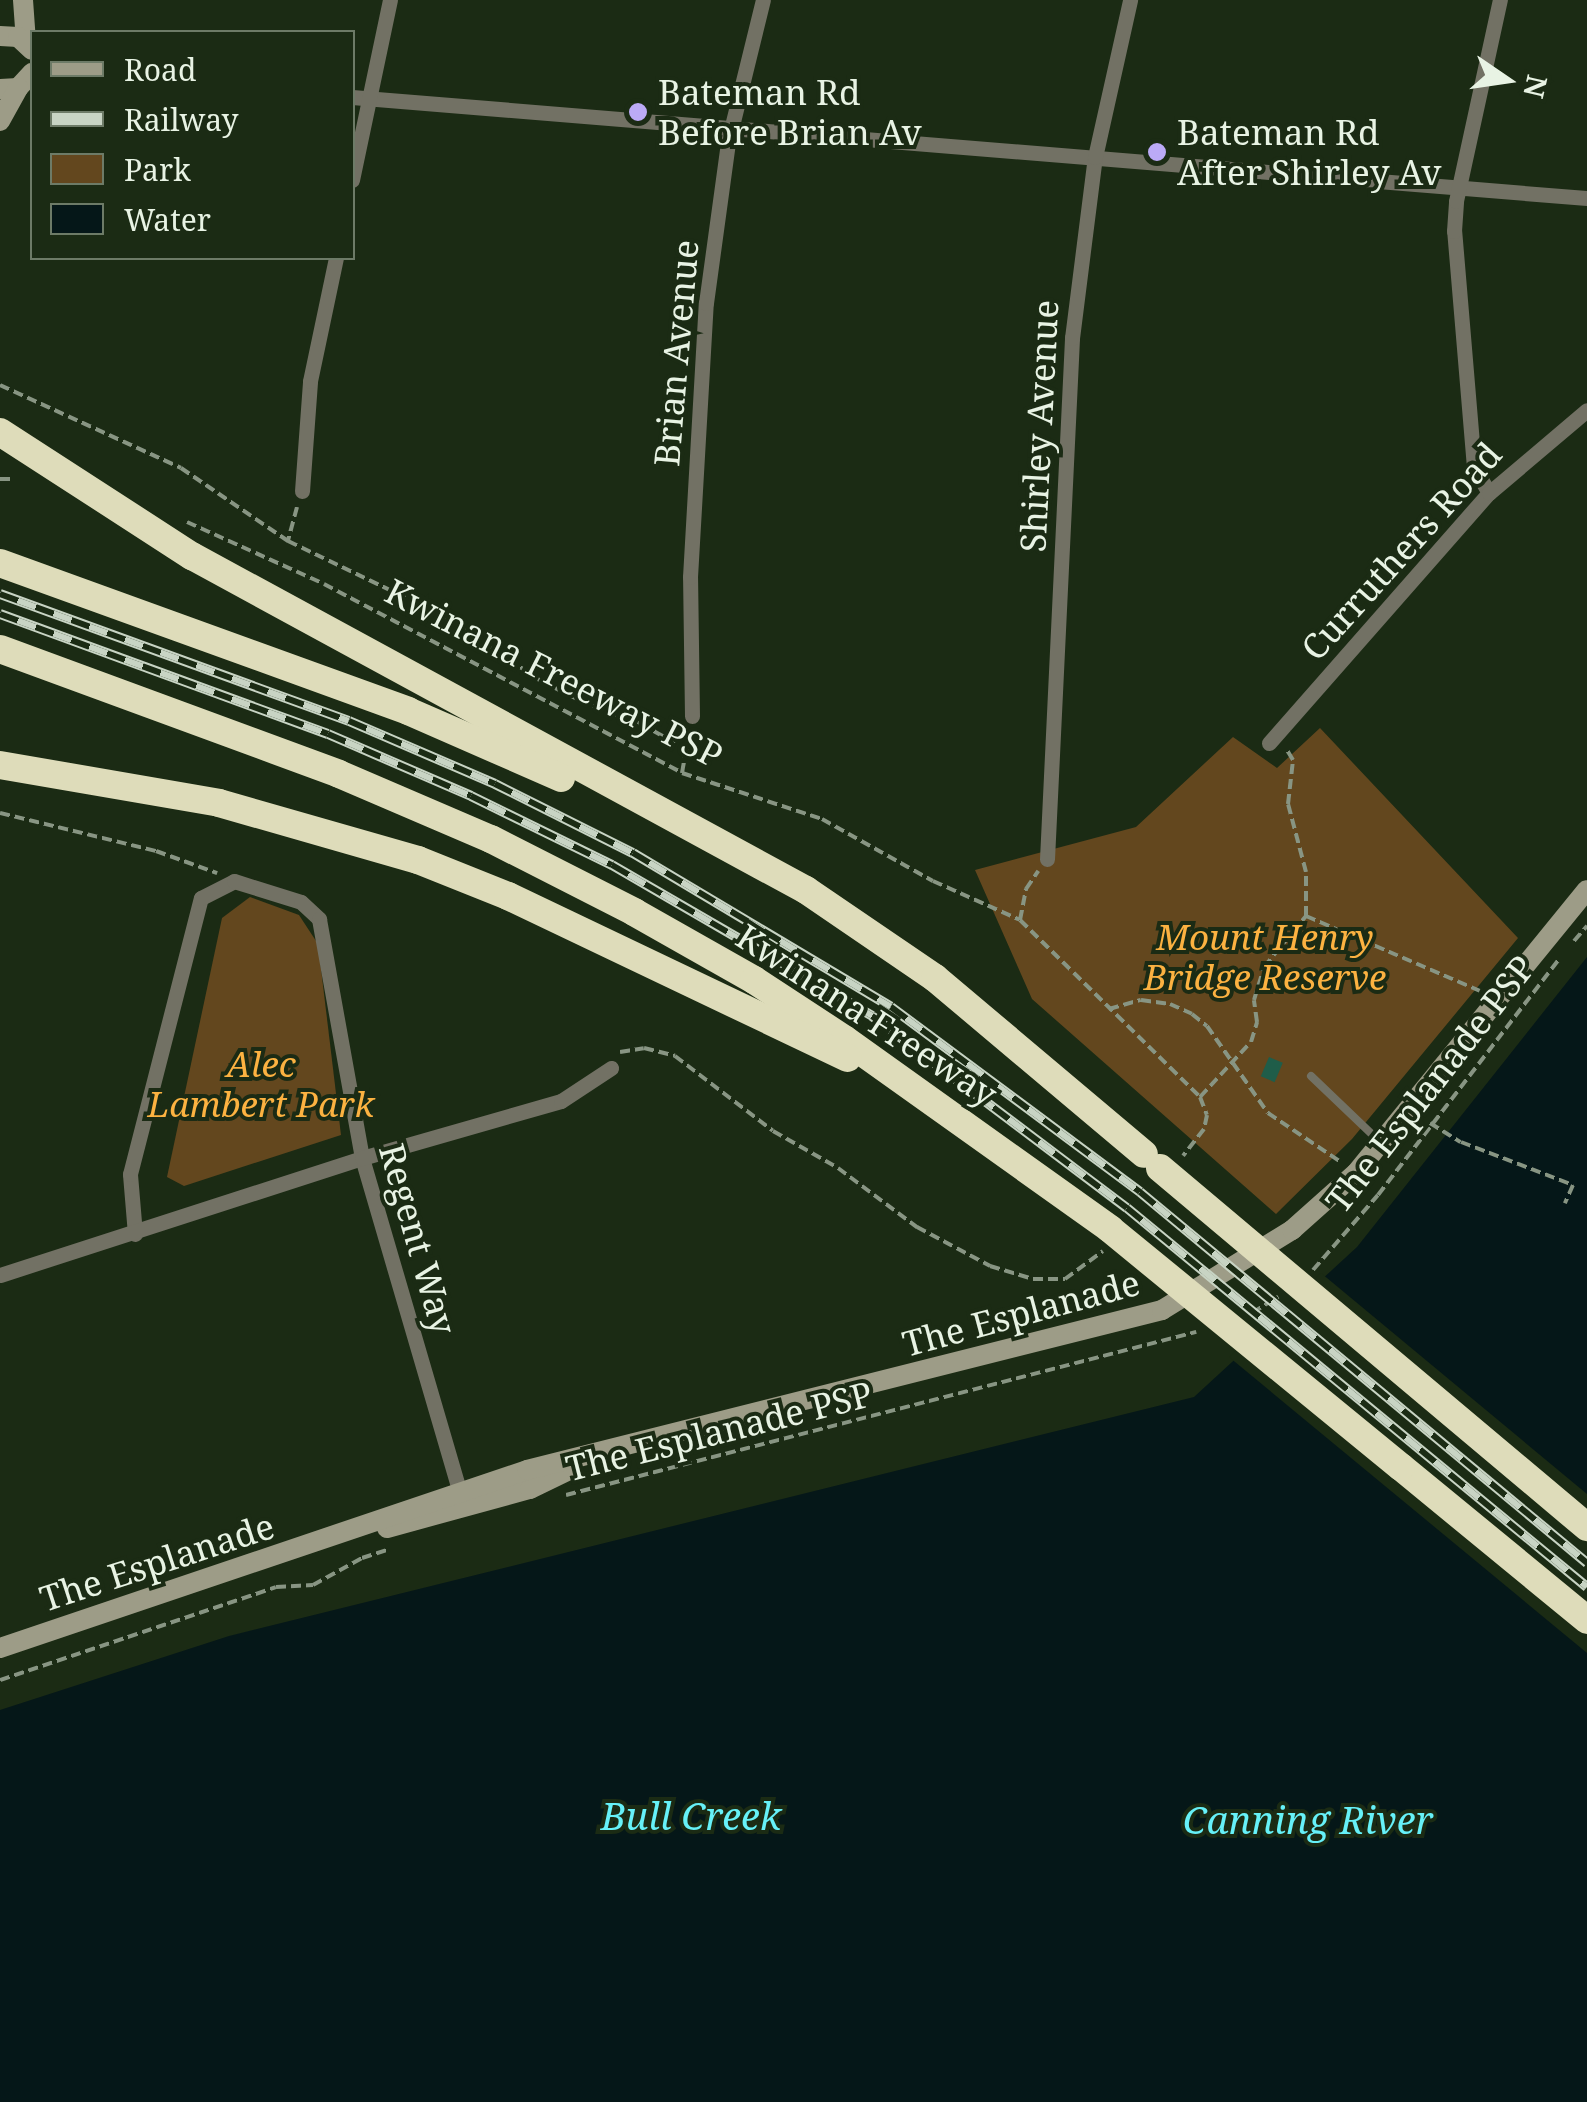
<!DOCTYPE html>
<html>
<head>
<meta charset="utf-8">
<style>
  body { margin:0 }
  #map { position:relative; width:1587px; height:2102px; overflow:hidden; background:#1b2b14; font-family:"Noto Serif",serif }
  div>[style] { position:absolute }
  .green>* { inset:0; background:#63471e }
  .water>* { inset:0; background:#051718 }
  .pier>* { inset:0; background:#1b2b14 }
  .building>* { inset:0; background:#1f5d49; transform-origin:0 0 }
  .path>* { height:4px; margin-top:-2px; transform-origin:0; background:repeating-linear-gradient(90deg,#889583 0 10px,transparent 0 15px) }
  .lane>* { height:8px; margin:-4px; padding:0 4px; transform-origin:4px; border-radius:4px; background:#727164 }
  .street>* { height:15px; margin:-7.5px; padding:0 7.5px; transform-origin:7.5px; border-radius:7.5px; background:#727164 }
  .secondary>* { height:20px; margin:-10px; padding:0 10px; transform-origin:10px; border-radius:10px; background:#9d9c87 }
  .highway>* { height:28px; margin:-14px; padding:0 14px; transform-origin:14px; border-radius:14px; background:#dedcba }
  .rail>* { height:10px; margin-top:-5px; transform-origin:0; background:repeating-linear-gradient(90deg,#1b2b14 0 19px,#c8d4c4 0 38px); box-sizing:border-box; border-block:2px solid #c8d4c4 }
  .highway-bridge>* { height:28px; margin:-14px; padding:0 14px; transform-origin:14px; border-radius:14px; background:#dedcba }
  .dots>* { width:28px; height:28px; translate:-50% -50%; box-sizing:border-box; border:5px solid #1b2b14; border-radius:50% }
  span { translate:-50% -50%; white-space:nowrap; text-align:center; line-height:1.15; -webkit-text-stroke:8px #1b2b14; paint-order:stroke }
  .poi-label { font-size:35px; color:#e8f3e4 }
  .left { translate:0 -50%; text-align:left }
  .street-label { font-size:35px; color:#e8f3e4 }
  .park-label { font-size:35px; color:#fcb241; font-style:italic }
  .water-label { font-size:38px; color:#66f1f8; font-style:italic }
  .legend { position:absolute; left:30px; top:30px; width:325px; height:230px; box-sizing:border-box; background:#1b2b14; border:2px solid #6d7b67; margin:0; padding:12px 18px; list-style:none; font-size:30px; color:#e8f3e4 }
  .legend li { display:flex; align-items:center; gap:20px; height:50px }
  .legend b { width:50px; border:2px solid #6d7b67 }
  .north { position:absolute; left:1457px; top:30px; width:100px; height:100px; -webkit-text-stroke:8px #1b2b14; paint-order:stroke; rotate:103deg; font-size:28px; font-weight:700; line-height:40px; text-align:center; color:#e8f3e4 }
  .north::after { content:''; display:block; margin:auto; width:35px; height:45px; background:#e8f3e4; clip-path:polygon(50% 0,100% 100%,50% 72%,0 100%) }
</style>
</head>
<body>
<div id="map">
  <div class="green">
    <i style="clip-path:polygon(1320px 728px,1518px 938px,1352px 1139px,1276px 1214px,1032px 999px,975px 870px,1136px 827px,1233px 737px,1277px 768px)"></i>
    <i style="clip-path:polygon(250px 897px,299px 915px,318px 944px,341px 1135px,184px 1186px,167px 1177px,222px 918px)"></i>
  </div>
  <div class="water">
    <i style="clip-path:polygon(1587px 957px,1587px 2102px,0 2102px,0 1710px,229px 1636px,1194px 1397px,1357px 1247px)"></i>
  </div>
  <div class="pier">
    <i style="clip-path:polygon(1321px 1273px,1587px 1494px,1587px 1653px,1229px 1357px)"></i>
  </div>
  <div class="building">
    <i style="left:1269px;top:1057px;width:15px;height:21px;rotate:23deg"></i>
  </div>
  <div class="path">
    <i style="left:0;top:385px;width:199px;rotate:24.6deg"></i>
    <i style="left:181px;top:468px;width:130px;rotate:34.3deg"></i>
    <i style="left:0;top:479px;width:13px"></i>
    <i style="left:297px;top:507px;width:35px;rotate:105deg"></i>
    <i style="left:288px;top:541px;width:175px;rotate:25.7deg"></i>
    <i style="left:446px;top:617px;width:115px;rotate:34deg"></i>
    <i style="left:541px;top:681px;width:42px;rotate:26.6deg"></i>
    <i style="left:579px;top:700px;width:66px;rotate:21.2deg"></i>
    <i style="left:641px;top:724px;width:37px;rotate:29deg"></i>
    <i style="left:673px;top:742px;width:18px;rotate:-47deg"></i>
    <i style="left:187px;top:522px;width:150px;rotate:24.3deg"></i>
    <i style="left:324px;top:584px;width:405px;rotate:27.8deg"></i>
    <i style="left:682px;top:773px;width:147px;rotate:18.2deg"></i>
    <i style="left:822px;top:819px;width:127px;rotate:29.2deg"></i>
    <i style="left:933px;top:881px;width:95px;rotate:24.1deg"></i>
    <i style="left:1020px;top:920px;width:252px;rotate:44.5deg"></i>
    <i style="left:1200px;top:1097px;width:19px;rotate:69deg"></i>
    <i style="left:1207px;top:1115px;width:14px;rotate:102deg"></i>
    <i style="left:1204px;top:1129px;width:34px;rotate:128deg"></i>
    <i style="left:682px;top:773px;width:41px;rotate:-80.1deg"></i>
    <i style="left:0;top:813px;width:161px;rotate:13.7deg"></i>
    <i style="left:156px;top:851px;width:65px;rotate:19.8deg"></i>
    <i style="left:1306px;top:916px;width:189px;rotate:23.3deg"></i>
    <i style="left:1020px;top:920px;width:32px;rotate:-79deg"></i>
    <i style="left:1026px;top:889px;width:22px;rotate:-56deg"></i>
    <i style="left:1574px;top:941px;width:20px;rotate:-49deg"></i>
    <i style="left:1109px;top:1009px;width:33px;rotate:-16deg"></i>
    <i style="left:1141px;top:1000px;width:29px;rotate:8deg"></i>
    <i style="left:1170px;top:1004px;width:24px;rotate:24deg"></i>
    <i style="left:1192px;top:1014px;width:19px;rotate:39deg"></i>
    <i style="left:1207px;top:1026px;width:106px;rotate:55deg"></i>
    <i style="left:1268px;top:1113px;width:88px;rotate:33.9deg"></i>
    <i style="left:620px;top:1052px;width:24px;rotate:-9deg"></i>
    <i style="left:644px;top:1048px;width:32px;rotate:14deg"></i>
    <i style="left:675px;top:1056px;width:123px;rotate:37.4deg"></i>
    <i style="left:773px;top:1131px;width:75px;rotate:29.6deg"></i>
    <i style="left:838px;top:1168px;width:99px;rotate:36.8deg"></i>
    <i style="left:917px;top:1227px;width:83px;rotate:28.1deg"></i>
    <i style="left:990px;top:1266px;width:45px;rotate:16.8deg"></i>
    <i style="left:1033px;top:1279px;width:32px"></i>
    <i style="left:1065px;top:1279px;width:47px;rotate:-36.4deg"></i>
    <i style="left:1200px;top:1097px;width:75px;rotate:-47.2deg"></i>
    <i style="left:1251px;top:1042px;width:21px;rotate:-73deg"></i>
    <i style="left:1257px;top:1022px;width:22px;rotate:-98deg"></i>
    <i style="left:1254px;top:1000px;width:34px;rotate:-73deg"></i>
    <i style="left:1264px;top:967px;width:66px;rotate:-50.5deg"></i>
    <i style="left:1306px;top:916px;width:44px;rotate:-90deg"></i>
    <i style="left:1306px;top:872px;width:70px;rotate:-104.8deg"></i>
    <i style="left:1288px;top:804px;width:44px;rotate:-83.5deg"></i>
    <i style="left:1293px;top:760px;width:12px;rotate:-121deg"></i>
    <i style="left:1430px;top:1123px;width:36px;rotate:32deg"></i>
    <i style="left:1461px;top:1142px;width:120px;rotate:21deg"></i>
    <i style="left:1573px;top:1185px;width:20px;rotate:114deg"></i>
    <i style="left:1313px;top:1270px;width:99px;rotate:-49.1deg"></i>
    <i style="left:1378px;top:1195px;width:296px;rotate:-52.5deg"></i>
    <i style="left:1252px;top:1313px;width:31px;rotate:-32deg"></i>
    <i style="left:566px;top:1495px;width:651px;rotate:-14.51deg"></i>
    <i style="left:0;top:1680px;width:291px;rotate:-18.6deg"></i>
    <i style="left:276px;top:1587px;width:37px;rotate:-3deg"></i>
    <i style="left:313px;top:1585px;width:56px;rotate:-28.9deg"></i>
    <i style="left:362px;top:1558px;width:29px;rotate:-18deg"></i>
  </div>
  <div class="lane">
    <i style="left:1311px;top:1076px;width:95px;rotate:43.7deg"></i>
  </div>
  <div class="street">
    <i style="left:352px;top:97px;width:1239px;rotate:4.68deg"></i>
    <i style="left:352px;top:180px;width:184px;rotate:-78.1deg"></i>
    <i style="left:302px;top:491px;width:110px;rotate:-85.8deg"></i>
    <i style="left:310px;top:381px;width:126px;rotate:-78.1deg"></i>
    <i style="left:1489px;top:493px;width:30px;rotate:-120deg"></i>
    <i style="left:1474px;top:467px;width:237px;rotate:-94.8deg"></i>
    <i style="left:1454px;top:231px;width:30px;rotate:-86deg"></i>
    <i style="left:1456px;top:201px;width:206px;rotate:-77.7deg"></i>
    <i style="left:692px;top:716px;width:139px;rotate:-90.8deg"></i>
    <i style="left:690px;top:577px;width:274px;rotate:-86.7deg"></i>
    <i style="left:706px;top:303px;width:162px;rotate:-82.2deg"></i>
    <i style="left:728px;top:142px;width:146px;rotate:-76.2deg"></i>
    <i style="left:1269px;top:743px;width:333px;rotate:-48.7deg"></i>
    <i style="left:1489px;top:493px;width:128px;rotate:-40.3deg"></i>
    <i style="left:1047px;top:859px;width:522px;rotate:-87.25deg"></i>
    <i style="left:1072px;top:338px;width:182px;rotate:-82.8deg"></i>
    <i style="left:1095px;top:157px;width:161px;rotate:-77.4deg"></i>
    <i style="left:135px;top:1234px;width:60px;rotate:-94.8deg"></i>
    <i style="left:130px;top:1174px;width:285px;rotate:-75.6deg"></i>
    <i style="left:201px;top:898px;width:37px;rotate:-27deg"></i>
    <i style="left:234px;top:881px;width:70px;rotate:17.4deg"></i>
    <i style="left:301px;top:902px;width:25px;rotate:43deg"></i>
    <i style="left:319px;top:919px;width:243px;rotate:79.8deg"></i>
    <i style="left:362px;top:1158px;width:356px;rotate:73.7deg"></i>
    <i style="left:0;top:1275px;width:380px;rotate:-17.9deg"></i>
    <i style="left:362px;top:1158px;width:207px;rotate:-16deg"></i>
    <i style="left:561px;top:1101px;width:60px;rotate:-33.4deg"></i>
  </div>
  <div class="secondary">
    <i style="left:23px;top:0;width:42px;rotate:85.9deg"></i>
    <i style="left:0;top:36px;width:18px;rotate:3deg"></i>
    <i style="left:18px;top:37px;width:19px;rotate:43deg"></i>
    <i style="left:0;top:89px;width:18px;rotate:-3deg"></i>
    <i style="left:18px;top:88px;width:21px;rotate:-47deg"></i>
    <i style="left:0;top:121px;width:38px;rotate:-61deg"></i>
    <i style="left:387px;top:1528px;width:148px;rotate:-15.3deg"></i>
    <i style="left:530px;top:1489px;width:43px;rotate:-26deg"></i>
    <i style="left:0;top:1648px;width:556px;rotate:-18.66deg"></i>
    <i style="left:527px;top:1470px;width:655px;rotate:-14.14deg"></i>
    <i style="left:1162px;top:1310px;width:153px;rotate:-31.6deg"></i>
    <i style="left:1292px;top:1230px;width:86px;rotate:-41.7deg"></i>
    <i style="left:1356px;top:1173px;width:365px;rotate:-50.8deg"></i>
  </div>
  <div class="highway">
    <i style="left:0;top:432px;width:229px;rotate:32.9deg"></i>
    <i style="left:192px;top:556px;width:699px;rotate:28.55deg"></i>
    <i style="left:806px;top:890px;width:156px;rotate:34.3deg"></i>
    <i style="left:935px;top:978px;width:273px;rotate:40.1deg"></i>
    <i style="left:0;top:563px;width:434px;rotate:19.9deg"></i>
    <i style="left:408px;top:711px;width:167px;rotate:23.6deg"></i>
    <i style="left:0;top:649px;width:361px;rotate:20.2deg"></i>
    <i style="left:339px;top:774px;width:165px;rotate:23.2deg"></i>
    <i style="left:491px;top:839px;width:161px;rotate:27deg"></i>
    <i style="left:634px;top:912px;width:138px;rotate:29.5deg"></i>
    <i style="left:754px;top:980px;width:108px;rotate:33.2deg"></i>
    <i style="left:844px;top:1039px;width:327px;rotate:35.5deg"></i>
    <i style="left:0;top:765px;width:222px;rotate:9.8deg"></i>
    <i style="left:219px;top:803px;width:207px;rotate:16deg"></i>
    <i style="left:418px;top:860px;width:97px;rotate:21.8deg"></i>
    <i style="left:508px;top:896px;width:376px;rotate:25.5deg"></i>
    <i style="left:1401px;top:1467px;width:241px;rotate:39.4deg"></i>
  </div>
  <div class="rail">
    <i style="left:0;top:594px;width:371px;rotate:20deg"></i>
    <i style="left:349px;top:721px;width:159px;rotate:23.3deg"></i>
    <i style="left:495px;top:784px;width:154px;rotate:26.6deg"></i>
    <i style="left:633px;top:853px;width:300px;rotate:30.8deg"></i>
    <i style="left:891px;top:1007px;width:310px;rotate:36.6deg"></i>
    <i style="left:1140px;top:1192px;width:581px;rotate:39.69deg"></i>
    <i style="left:0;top:614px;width:349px;rotate:20.1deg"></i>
    <i style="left:328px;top:734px;width:156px;rotate:23.4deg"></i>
    <i style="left:471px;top:796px;width:157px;rotate:26.1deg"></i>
    <i style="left:612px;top:865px;width:301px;rotate:30.1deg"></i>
    <i style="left:872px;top:1016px;width:319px;rotate:37deg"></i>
    <i style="left:1127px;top:1208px;width:596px;rotate:39.49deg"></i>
  </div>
  <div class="highway-bridge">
    <i style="left:1160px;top:1168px;width:558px;rotate:40.06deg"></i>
    <i style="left:1110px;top:1229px;width:376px;rotate:39.3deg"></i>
  </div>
  <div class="dots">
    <i style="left:638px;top:112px;background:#bbaaf6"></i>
    <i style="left:1157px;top:152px;background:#bbaaf6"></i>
  </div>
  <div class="poi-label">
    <span class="left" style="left:658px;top:112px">Bateman Rd<br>Before Brian Av</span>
    <span class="left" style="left:1177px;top:152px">Bateman Rd<br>After Shirley Av</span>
  </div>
  <div class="street-label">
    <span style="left:676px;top:353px;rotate:-85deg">Brian Avenue</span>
    <span style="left:1039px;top:426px;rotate:-87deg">Shirley Avenue</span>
    <span style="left:1401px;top:551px;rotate:-48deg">Curruthers Road</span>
    <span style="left:554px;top:673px;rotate:27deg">Kwinana Freeway PSP</span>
    <span style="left:867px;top:1015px;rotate:33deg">Kwinana Freeway</span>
    <span style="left:1430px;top:1084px;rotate:-52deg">The Esplanade PSP</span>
    <span style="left:418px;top:1239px;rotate:74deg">Regent Way</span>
    <span style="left:1021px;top:1313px;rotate:-15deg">The Esplanade</span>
    <span style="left:719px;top:1431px;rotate:-14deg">The Esplanade PSP</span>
    <span style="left:157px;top:1562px;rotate:-18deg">The Esplanade</span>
  </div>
  <div class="park-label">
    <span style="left:1265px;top:957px">Mount Henry<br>Bridge Reserve</span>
    <span style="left:261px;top:1084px">Alec<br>Lambert Park</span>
  </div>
  <div class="water-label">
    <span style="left:691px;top:1816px">Bull Creek</span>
    <span style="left:1308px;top:1820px">Canning River</span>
  </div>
  <ul class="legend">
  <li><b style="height:12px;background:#9d9c87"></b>Road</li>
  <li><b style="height:12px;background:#c8d4c4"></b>Railway</li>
  <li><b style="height:28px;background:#63471e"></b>Park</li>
  <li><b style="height:28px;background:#051718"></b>Water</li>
  </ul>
  <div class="north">N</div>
</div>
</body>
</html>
